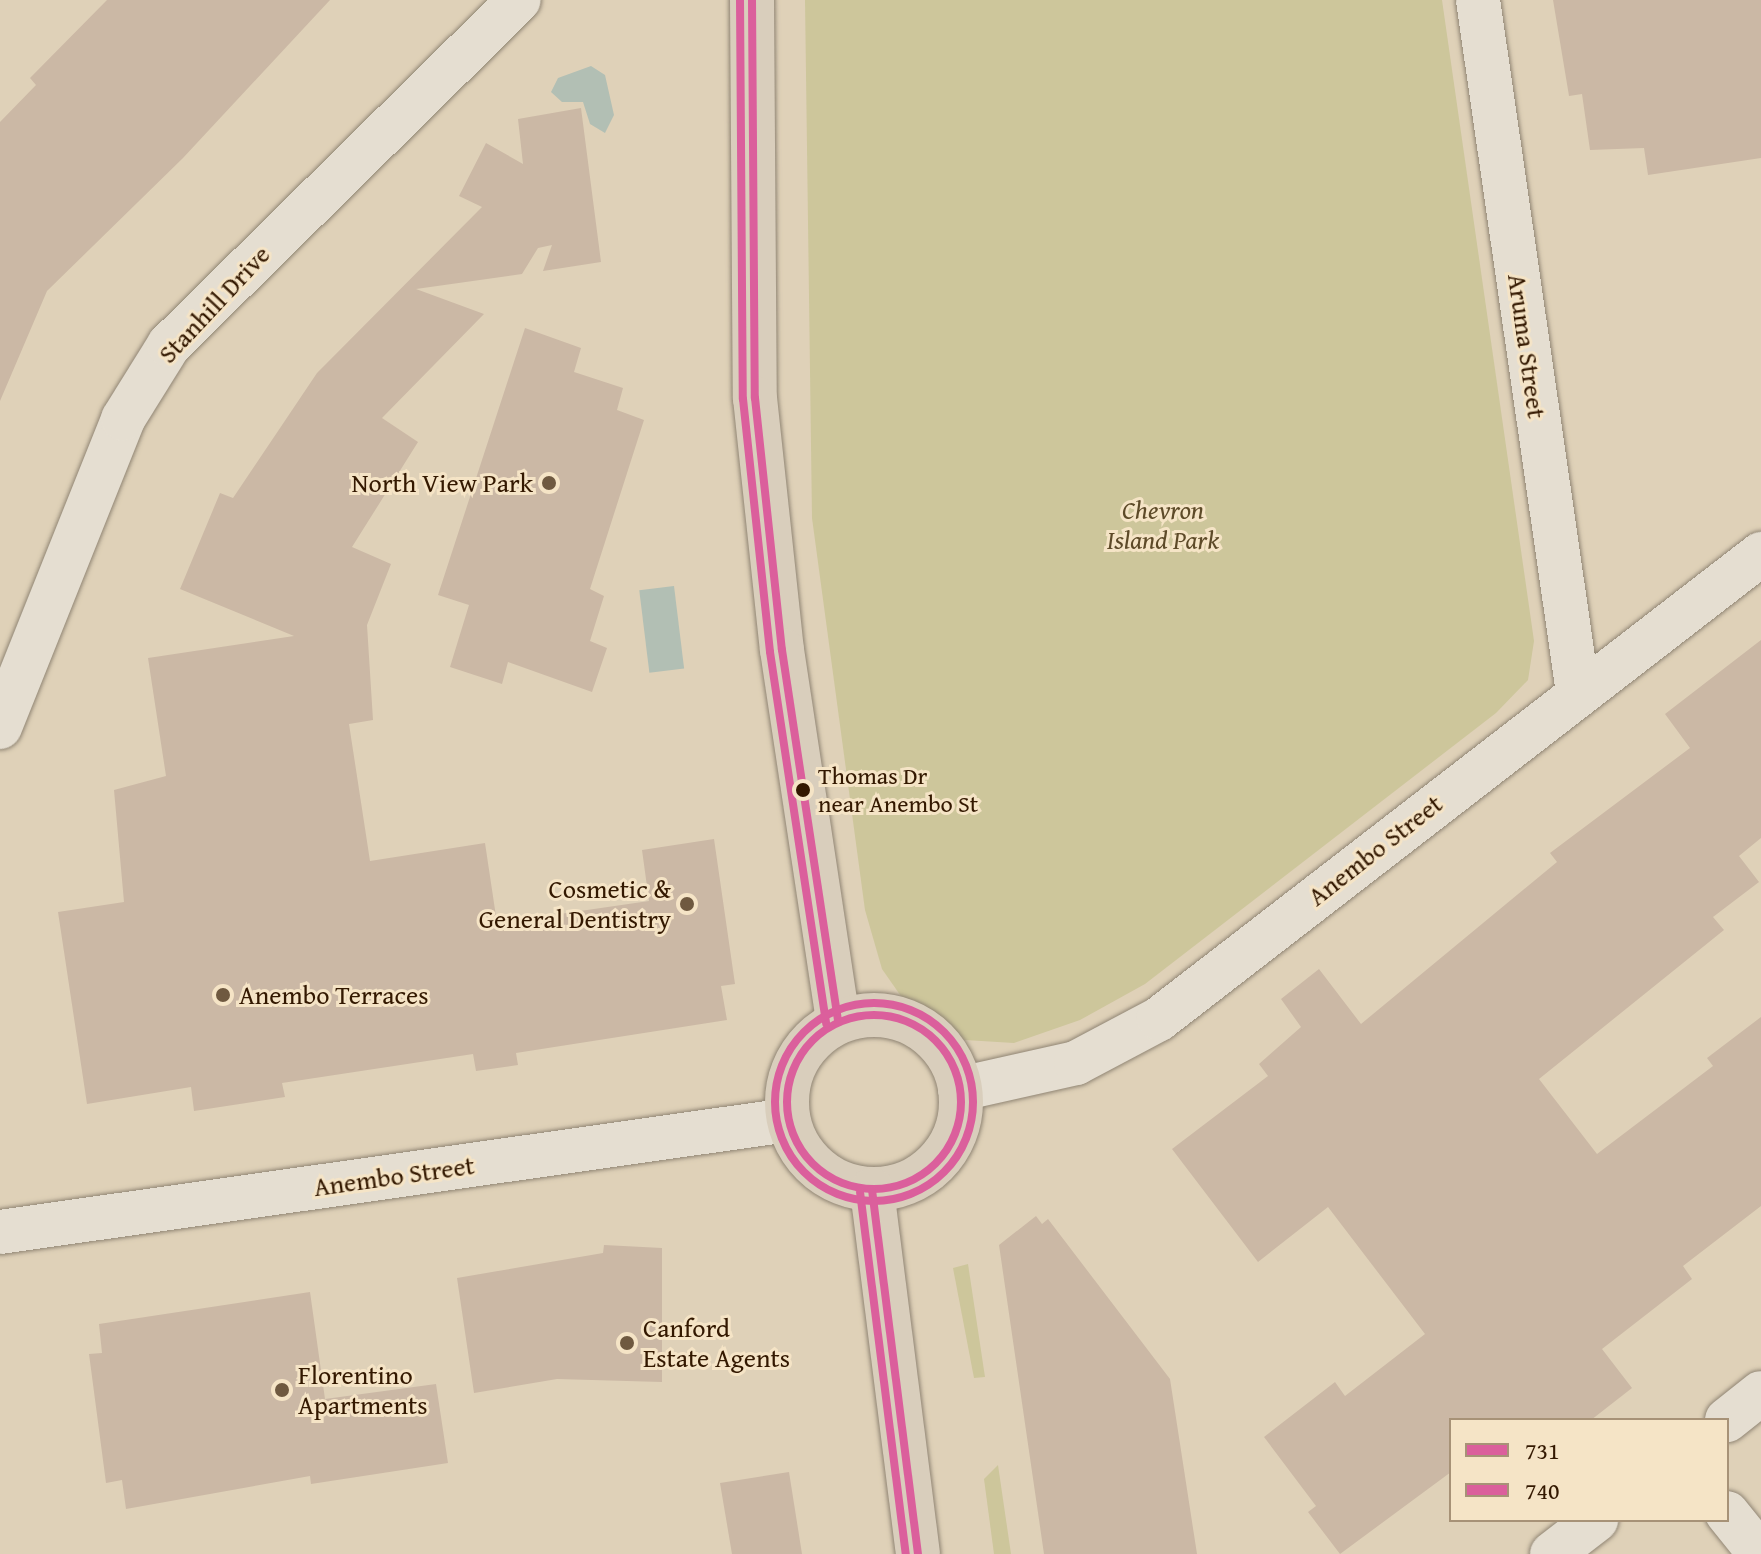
<!DOCTYPE html>
<html>
<head>
<meta charset="utf-8">
<style>
  body { margin:0 }
  #map { position:relative; width:1761px; height:1554px; overflow:hidden; background:#dfd1b8; font-family:"Gentium Book Plus",serif }
  div>[style] { position:absolute }
  .green>* { inset:0; background:#cdc69b }
  .water>* { inset:0; background:#b2bfb4; transform-origin:0 0 }
  .building>* { inset:0; background:#cbb8a5 }
  .roads { filter:drop-shadow(0 0 2px #908574) drop-shadow(0 0 2px #908574) }
  .minor>* { height:44px; margin:-22px; padding:0 22px; transform-origin:22px; border-radius:22px; background:#e5ded1 }
  .major>* { height:44px; margin:-22px; padding:0 22px; transform-origin:22px; border-radius:22px; background:#d9cebc }
  .major>.ring { margin:-22px; padding:0; box-sizing:content-box; background:none; border:44px solid #d9cebc; border-radius:50% }
  .bus-1>* { height:8px; margin:-4px; padding:0 4px; transform-origin:4px; border-radius:4px; background:#db5f9c }
  .bus-1>.ring { margin:-4px; padding:0; box-sizing:content-box; background:none; border:8px solid #db5f9c; border-radius:50% }
  .bus-2>* { height:8px; margin:-4px; padding:0 4px; transform-origin:4px; border-radius:4px; background:#db5f9c }
  .bus-2>.ring { margin:-4px; padding:0; box-sizing:content-box; background:none; border:8px solid #db5f9c; border-radius:50% }
  .dots>* { width:22px; height:22px; translate:-50% -50%; box-sizing:border-box; border:4px solid #f5e4c6; border-radius:50% }
  span { translate:-50% -50%; white-space:nowrap; text-align:center; line-height:1.15; -webkit-text-stroke:6px #f5e4c6; paint-order:stroke }
  .bus-label { font-size:24px; color:#331800 }
  .left { translate:0 -50%; text-align:left }
  .street-label { font-size:26px; color:#331800 }
  .poi-label { font-size:26px; color:#331800 }
  .right { translate:-100% -50%; text-align:right }
  .park-label { font-size:26px; color:#5d4a28; font-style:italic }
  .legend { position:absolute; left:1449px; top:1418px; width:280px; height:104px; box-sizing:border-box; background:#f5e4c6; border:2px solid #a79277; margin:0; padding:10px 14px; list-style:none; font-size:24px; color:#331800 }
  .legend li { display:flex; align-items:center; gap:16px; height:40px }
  .legend b { width:40px; border:2px solid #a79277 }
</style>
</head>
<body>
<div id="map">
  <div class="green">
    <i style="clip-path:polygon(805px 0,1442px 0,1534px 641px,1528px 680px,1496px 713px,1145px 984px,1080px 1020px,1014px 1043px,965px 1040px,912px 1012px,882px 969px,865px 910px,812px 518px)"></i>
    <i style="clip-path:polygon(968px 1264px,985px 1377px,974px 1378px,953px 1268px)"></i>
    <i style="clip-path:polygon(998px 1465px,1011px 1554px,994px 1554px,984px 1479px)"></i>
  </div>
  <div class="water">
    <i style="clip-path:polygon(591px 66px,605px 75px,614px 115px,605px 133px,590px 124px,583px 102px,562px 102px,551px 92px,558px 78px)"></i>
    <i style="left:674px;top:586px;width:83px;height:35px;rotate:83deg"></i>
  </div>
  <div class="building">
    <i style="clip-path:polygon(107px 0,330px 0,183px 158px,47px 291px,0 401px,0 122px,36px 85px,30px 78px)"></i>
    <i style="clip-path:polygon(1553px 0,1761px 0,1761px 158px,1648px 175px,1644px 148px,1590px 150px,1582px 94px,1569px 96px)"></i>
    <i style="clip-path:polygon(581px 108px,601px 262px,543px 271px,552px 245px,538px 248px,522px 274px,416px 289px,484px 314px,382px 418px,418px 442px,352px 547px,391px 564px,367px 625px,373px 720px,349px 724px,370px 861px,485px 843px,497px 923px,649px 901px,642px 850px,714px 839px,735px 984px,721px 986px,727px 1020px,516px 1053px,518px 1065px,476px 1071px,473px 1054px,282px 1083px,285px 1097px,194px 1111px,191px 1087px,87px 1104px,58px 912px,124px 902px,114px 790px,166px 776px,148px 658px,294px 636px,180px 589px,220px 493px,233px 498px,317px 373px,482px 207px,459px 196px,486px 143px,523px 164px,518px 119px)"></i>
    <i style="clip-path:polygon(525px 328px,581px 348px,574px 372px,623px 388px,617px 410px,644px 420px,590px 589px,604px 596px,590px 641px,607px 648px,592px 692px,508px 662px,502px 684px,450px 667px,469px 605px,438px 595px)"></i>
    <i style="clip-path:polygon(1761px 640px,1761px 838px,1739px 856px,1759px 882px,1713px 917px,1724px 930px,1539px 1079px,1597px 1154px,1713px 1066px,1707px 1058px,1761px 1017px,1761px 1206px,1683px 1266px,1692px 1279px,1602px 1349px,1632px 1388px,1591px 1420px,1451px 1420px,1451px 1472px,1340px 1554px,1308px 1512px,1316px 1506px,1264px 1437px,1335px 1382px,1345px 1396px,1425px 1334px,1328px 1207px,1258px 1262px,1172px 1149px,1268px 1076px,1259px 1064px,1301px 1027px,1281px 999px,1319px 969px,1361px 1024px,1557px 862px,1550px 853px,1690px 748px,1665px 714px)"></i>
    <i style="clip-path:polygon(1036px 1216px,1042px 1224px,1048px 1219px,1170px 1379px,1197px 1554px,1044px 1554px,999px 1245px)"></i>
    <i style="clip-path:polygon(604px 1245px,662px 1248px,662px 1382px,557px 1379px,474px 1393px,457px 1278px,603px 1253px)"></i>
    <i style="clip-path:polygon(310px 1292px,325px 1399px,436px 1384px,448px 1463px,311px 1484px,310px 1476px,126px 1509px,122px 1480px,106px 1483px,89px 1354px,102px 1353px,99px 1324px)"></i>
    <i style="clip-path:polygon(789px 1472px,802px 1554px,732px 1554px,720px 1483px)"></i>
  </div>
  <div class="roads">
    <div class="minor">
      <i style="left:1478px;top:0;width:699px;rotate:81.78deg"></i>
      <i style="left:0;top:727px;width:332px;rotate:-68.2deg"></i>
      <i style="left:123px;top:419px;width:87px;rotate:-58.1deg"></i>
      <i style="left:169px;top:345px;width:491px;rotate:-44.6deg"></i>
      <i style="left:960px;top:1089px;width:119px;rotate:-12.6deg"></i>
      <i style="left:1076px;top:1063px;width:94px;rotate:-27.9deg"></i>
      <i style="left:1159px;top:1019px;width:761px;rotate:-37.68deg"></i>
      <i style="left:0;top:1232px;width:796px;rotate:-8.09deg"></i>
      <i style="left:1727px;top:1420px;width:43px;rotate:-38.5deg"></i>
      <i style="left:1727px;top:1513px;width:53px;rotate:51.2deg"></i>
      <i style="left:1552px;top:1554px;width:56px;rotate:-37.7deg"></i>
    </div>
    <div class="major">
      <i style="left:752px;top:0;width:398px;rotate:89.6deg"></i>
      <i style="left:755px;top:398px;width:253px;rotate:83.9deg"></i>
      <i style="left:782px;top:650px;width:376px;rotate:81.4deg"></i>
      <i class="ring" style="left:787px;top:1015px;width:130px;height:130px"></i>
      <i style="left:872px;top:1190px;width:367px;rotate:82.8deg"></i>
    </div>
  </div>
  <div class="bus-1">
    <i style="left:752px;top:0;width:398px;rotate:89.6deg"></i>
    <i style="left:755px;top:398px;width:253px;rotate:83.9deg"></i>
    <i style="left:782px;top:650px;width:376px;rotate:81.4deg"></i>
    <i class="ring" style="left:787px;top:1015px;width:166px;height:166px"></i>
    <i style="left:872px;top:1190px;width:367px;rotate:82.8deg"></i>
  </div>
  <div class="bus-2">
    <i style="left:740px;top:0;width:399px;rotate:89.6deg"></i>
    <i style="left:743px;top:399px;width:254px;rotate:83.9deg"></i>
    <i style="left:770px;top:652px;width:376px;rotate:81.4deg"></i>
    <i class="ring" style="left:775px;top:1003px;width:190px;height:190px"></i>
    <i style="left:860px;top:1192px;width:365px;rotate:82.8deg"></i>
  </div>
  <div class="dots">
    <i style="left:549px;top:483px;background:#6f5940"></i>
    <i style="left:803px;top:790px;background:#331800"></i>
    <i style="left:687px;top:904px;background:#6f5940"></i>
    <i style="left:223px;top:995px;background:#6f5940"></i>
    <i style="left:627px;top:1343px;background:#6f5940"></i>
    <i style="left:282px;top:1390px;background:#6f5940"></i>
  </div>
  <div class="bus-label">
    <span class="left" style="left:818px;top:790px">Thomas Dr<br>near Anembo St</span>
  </div>
  <div class="street-label">
    <span style="left:214px;top:304px;rotate:-47deg">Stanhill Drive</span>
    <span style="left:1527px;top:346px;rotate:82deg">Aruma Street</span>
    <span style="left:1375px;top:850px;rotate:-38deg">Anembo Street</span>
    <span style="left:394px;top:1176px;rotate:-8deg">Anembo Street</span>
  </div>
  <div class="poi-label">
    <span class="right" style="left:533px;top:483px">North View Park</span>
    <span class="right" style="left:671px;top:904px">Cosmetic &amp;<br>General Dentistry</span>
    <span class="left" style="left:239px;top:995px">Anembo Terraces</span>
    <span class="left" style="left:643px;top:1343px">Canford<br>Estate Agents</span>
    <span class="left" style="left:298px;top:1390px">Florentino<br>Apartments</span>
  </div>
  <div class="park-label">
    <span style="left:1163px;top:525px">Chevron<br>Island Park</span>
  </div>
  <ul class="legend">
  <li><b style="height:10px;background:#db5f9c"></b>731</li>
  <li><b style="height:10px;background:#db5f9c"></b>740</li>
  </ul>
</div>
</body>
</html>
